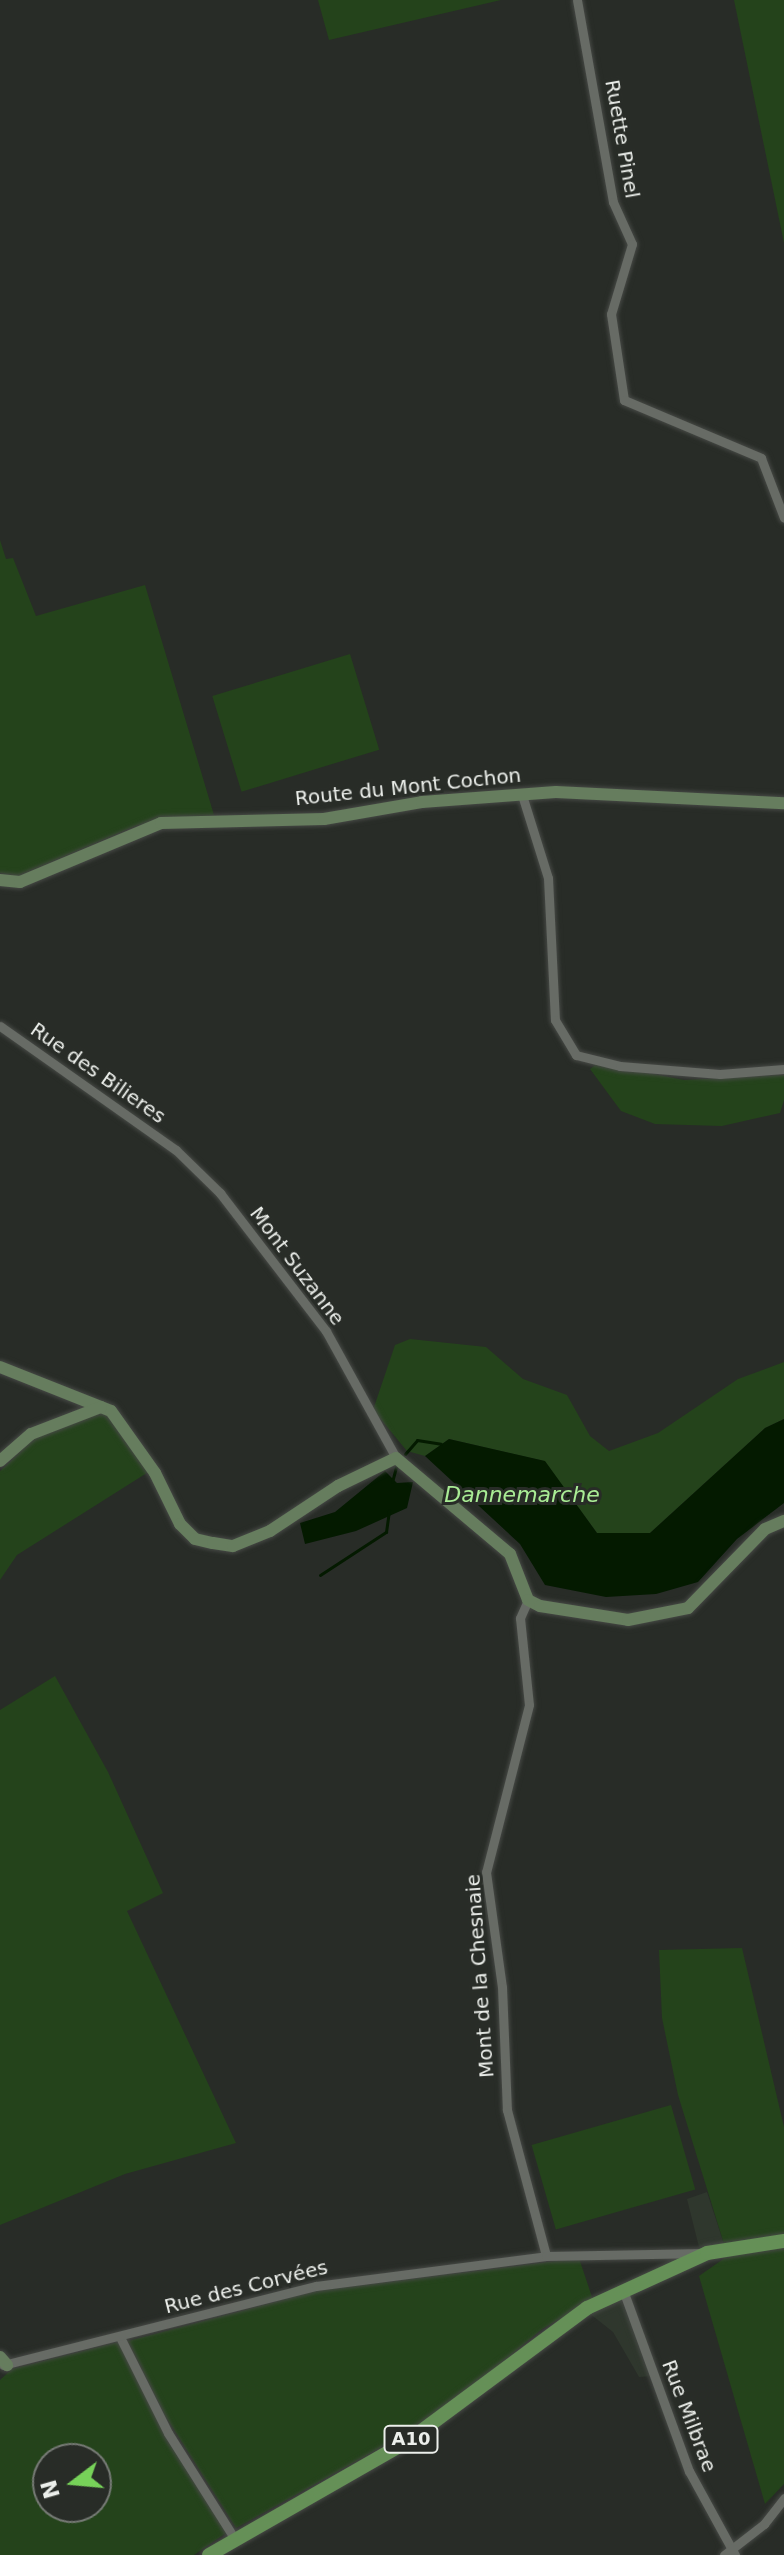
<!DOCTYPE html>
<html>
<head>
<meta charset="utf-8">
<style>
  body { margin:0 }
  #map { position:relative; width:784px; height:2555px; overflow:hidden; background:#282c27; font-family:"DejaVu Sans",sans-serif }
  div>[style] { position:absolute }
  .built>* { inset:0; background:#2f372d }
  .green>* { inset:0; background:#24431b; transform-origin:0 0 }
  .water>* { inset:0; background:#041a00 }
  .stream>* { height:3px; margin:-1.5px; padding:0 1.5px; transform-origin:1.5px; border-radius:1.5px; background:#041a00 }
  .roads { filter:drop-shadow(0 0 2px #464945) drop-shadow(0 0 2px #464945) }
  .street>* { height:9px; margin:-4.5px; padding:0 4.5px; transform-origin:4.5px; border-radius:4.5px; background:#676b65 }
  .secondary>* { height:12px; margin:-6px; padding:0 6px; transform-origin:6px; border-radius:6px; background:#667d5e }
  .primary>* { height:14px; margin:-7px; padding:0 7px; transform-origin:7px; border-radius:7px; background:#659057 }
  span { translate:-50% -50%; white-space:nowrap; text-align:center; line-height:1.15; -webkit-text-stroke:6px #282c27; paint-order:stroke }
  .shield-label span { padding:2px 6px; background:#282c27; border:2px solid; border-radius:6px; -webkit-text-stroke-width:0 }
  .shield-label { font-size:18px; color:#ecefeb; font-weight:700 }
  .street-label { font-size:20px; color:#ecefeb }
  .water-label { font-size:22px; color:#a9ec95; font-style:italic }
  .north { position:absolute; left:32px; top:2443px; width:80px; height:80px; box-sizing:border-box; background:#282c27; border:2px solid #767a75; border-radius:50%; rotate:254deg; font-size:22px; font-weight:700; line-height:32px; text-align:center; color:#ecefeb }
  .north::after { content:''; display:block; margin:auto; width:28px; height:36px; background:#77d259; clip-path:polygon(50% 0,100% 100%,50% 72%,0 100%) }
</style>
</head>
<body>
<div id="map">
  <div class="built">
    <i style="clip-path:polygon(707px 2192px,724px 2244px,699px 2247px,687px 2199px)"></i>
    <i style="clip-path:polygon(621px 2296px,653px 2376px,639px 2377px,613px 2332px,589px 2313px)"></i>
  </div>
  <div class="green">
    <i style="clip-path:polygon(318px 0,501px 0,329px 40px)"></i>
    <i style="clip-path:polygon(734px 0,784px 0,784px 243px)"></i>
    <i style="clip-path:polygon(0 540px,6px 559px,13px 558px,36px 616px,145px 585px,214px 815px,138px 825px,18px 876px,0 873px)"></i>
    <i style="left:350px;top:654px;width:100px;height:144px;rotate:73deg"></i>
    <i style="clip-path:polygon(598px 1063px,684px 1080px,784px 1075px,784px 1100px,780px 1113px,722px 1126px,655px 1124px,621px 1111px,590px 1069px)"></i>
    <i style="clip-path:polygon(410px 1339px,486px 1347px,523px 1379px,567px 1395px,590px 1436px,609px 1451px,658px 1433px,738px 1379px,784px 1362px,784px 1419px,765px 1428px,650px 1533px,597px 1533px,544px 1461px,449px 1439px,425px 1456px,407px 1451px,373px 1410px,395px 1345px)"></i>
    <i style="clip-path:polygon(100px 1412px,109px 1414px,150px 1471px,17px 1555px,0 1580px,0 1471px,36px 1437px)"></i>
    <i style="clip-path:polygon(55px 1676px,108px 1772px,163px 1893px,127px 1911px,236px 2143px,125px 2174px,0 2225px,0 1710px)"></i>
    <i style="clip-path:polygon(742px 1948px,784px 2127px,784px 2236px,724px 2244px,678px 2095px,662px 2018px,659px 1950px)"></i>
    <i style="left:671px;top:2105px;width:88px;height:145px;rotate:74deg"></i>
    <i style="clip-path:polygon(784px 2248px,784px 2484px,765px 2504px,699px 2276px,729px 2255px)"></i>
    <i style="clip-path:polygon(579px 2258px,593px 2300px,542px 2329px,457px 2400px,398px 2438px,236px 2528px,166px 2417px,128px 2341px,316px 2291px)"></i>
    <i style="clip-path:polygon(evenodd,118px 2342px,226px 2533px,194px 2555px,0 2555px,0 2380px,12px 2369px,118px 2342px,48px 2459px,96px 2459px,96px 2507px,48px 2507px,48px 2459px)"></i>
  </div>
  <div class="water">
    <i style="clip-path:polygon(784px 1419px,784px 1503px,737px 1539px,698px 1582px,656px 1594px,606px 1597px,545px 1585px,520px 1544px,425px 1456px,449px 1439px,545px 1461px,597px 1533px,650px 1533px,765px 1428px)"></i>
    <i style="clip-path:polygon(385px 1471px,397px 1483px,413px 1482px,407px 1508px,356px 1531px,305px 1544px,300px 1523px,335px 1512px)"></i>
  </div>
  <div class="stream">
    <i style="left:405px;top:1454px;width:18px;rotate:-49deg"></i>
    <i style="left:417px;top:1440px;width:24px;rotate:9deg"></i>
    <i style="left:392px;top:1482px;width:16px;rotate:-75deg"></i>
    <i style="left:320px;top:1575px;width:79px;rotate:-33.1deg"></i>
    <i style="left:386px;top:1532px;width:22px;rotate:-82deg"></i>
  </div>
  <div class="roads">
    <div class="street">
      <i style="left:577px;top:0;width:205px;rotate:79.9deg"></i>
      <i style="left:613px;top:202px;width:46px;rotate:65.7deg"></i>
      <i style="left:632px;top:244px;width:73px;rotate:106.7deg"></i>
      <i style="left:611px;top:314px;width:87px;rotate:81.4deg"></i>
      <i style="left:624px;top:400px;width:149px;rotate:22.9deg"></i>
      <i style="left:761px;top:458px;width:64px;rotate:69deg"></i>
      <i style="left:522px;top:795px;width:87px;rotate:72.6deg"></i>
      <i style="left:548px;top:878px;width:142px;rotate:87.2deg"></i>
      <i style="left:555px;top:1020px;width:41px;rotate:59deg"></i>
      <i style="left:576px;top:1055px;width:45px;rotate:14deg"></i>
      <i style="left:620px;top:1066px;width:100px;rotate:4.6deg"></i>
      <i style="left:720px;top:1074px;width:64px;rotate:-4.5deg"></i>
      <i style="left:0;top:1026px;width:215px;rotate:35.2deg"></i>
      <i style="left:176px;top:1150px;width:62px;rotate:44.3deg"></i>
      <i style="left:220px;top:1193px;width:174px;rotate:52.5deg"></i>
      <i style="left:326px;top:1331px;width:145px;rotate:61.1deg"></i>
      <i style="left:528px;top:1600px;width:20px;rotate:114deg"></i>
      <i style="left:520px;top:1618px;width:87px;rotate:84.1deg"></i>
      <i style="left:529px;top:1705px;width:172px;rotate:104.4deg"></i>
      <i style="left:486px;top:1872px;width:116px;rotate:82.1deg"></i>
      <i style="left:502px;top:1987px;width:123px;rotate:87.7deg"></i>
      <i style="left:507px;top:2110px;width:151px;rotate:75deg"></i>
      <i style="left:623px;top:2290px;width:193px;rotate:70deg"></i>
      <i style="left:689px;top:2471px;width:96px;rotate:61.3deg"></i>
      <i style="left:120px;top:2337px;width:107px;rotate:63.4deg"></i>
      <i style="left:168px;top:2433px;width:124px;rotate:57.8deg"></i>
      <i style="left:3px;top:2365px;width:323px;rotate:-14.2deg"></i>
      <i style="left:316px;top:2286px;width:232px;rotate:-7.4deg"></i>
      <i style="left:546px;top:2256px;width:158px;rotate:-1.1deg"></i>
      <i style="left:724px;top:2555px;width:51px;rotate:-37.8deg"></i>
      <i style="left:764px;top:2524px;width:33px;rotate:-52deg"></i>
    </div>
    <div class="secondary">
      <i style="left:0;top:880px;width:20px;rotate:6deg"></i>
      <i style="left:20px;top:882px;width:153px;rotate:-22.7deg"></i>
      <i style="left:161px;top:823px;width:163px;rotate:-1.4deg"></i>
      <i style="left:324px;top:819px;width:99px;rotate:-9.8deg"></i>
      <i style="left:422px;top:802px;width:134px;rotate:-4.3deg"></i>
      <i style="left:556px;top:792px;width:228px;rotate:2.8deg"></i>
      <i style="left:0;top:1367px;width:119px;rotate:21.6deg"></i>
      <i style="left:111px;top:1411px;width:76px;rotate:54.6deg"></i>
      <i style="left:155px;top:1473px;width:57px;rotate:63.9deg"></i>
      <i style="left:180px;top:1524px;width:21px;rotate:45deg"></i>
      <i style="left:195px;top:1539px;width:18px;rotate:13deg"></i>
      <i style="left:213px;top:1543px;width:20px;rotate:9deg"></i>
      <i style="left:233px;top:1546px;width:40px;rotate:-22deg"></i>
      <i style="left:270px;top:1531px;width:82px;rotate:-33.5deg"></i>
      <i style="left:338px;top:1486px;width:64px;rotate:-25.8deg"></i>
      <i style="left:396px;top:1458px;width:149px;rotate:40.1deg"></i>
      <i style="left:510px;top:1554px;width:49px;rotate:68.6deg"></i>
      <i style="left:528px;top:1600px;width:13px;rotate:27deg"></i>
      <i style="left:540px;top:1606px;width:89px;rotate:9deg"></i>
      <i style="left:628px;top:1620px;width:61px;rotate:-11.3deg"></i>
      <i style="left:688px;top:1608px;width:110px;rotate:-45.7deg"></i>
      <i style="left:765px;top:1529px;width:21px;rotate:-23deg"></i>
      <i style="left:0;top:1461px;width:41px;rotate:-41.1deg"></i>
      <i style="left:31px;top:1434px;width:75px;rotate:-21.1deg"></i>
      <i style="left:0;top:2357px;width:11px;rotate:49deg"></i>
    </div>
    <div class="primary">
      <i style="left:209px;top:2555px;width:229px;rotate:-29.8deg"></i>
      <i style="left:408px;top:2441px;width:223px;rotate:-36.6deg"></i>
      <i style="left:587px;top:2308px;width:132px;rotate:-24.6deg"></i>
      <i style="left:707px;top:2253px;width:78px;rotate:-8.9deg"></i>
    </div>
  </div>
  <div class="shield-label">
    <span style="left:411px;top:2439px">A10</span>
  </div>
  <div class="street-label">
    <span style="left:622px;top:139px;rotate:80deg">Ruette Pinel</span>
    <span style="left:408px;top:787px;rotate:-6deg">Route du Mont Cochon</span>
    <span style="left:98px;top:1073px;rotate:35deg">Rue des Bilieres</span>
    <span style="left:297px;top:1266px;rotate:53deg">Mont Suzanne</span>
    <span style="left:480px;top:1976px;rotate:-94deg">Mont de la Chesnaie</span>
    <span style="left:246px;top:2287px;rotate:-14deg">Rue des Corvées</span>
    <span style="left:689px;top:2416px;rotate:69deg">Rue Milbrae</span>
  </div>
  <div class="water-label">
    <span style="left:522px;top:1495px">Dannemarche</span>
  </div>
  <div class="north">N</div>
</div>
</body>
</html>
